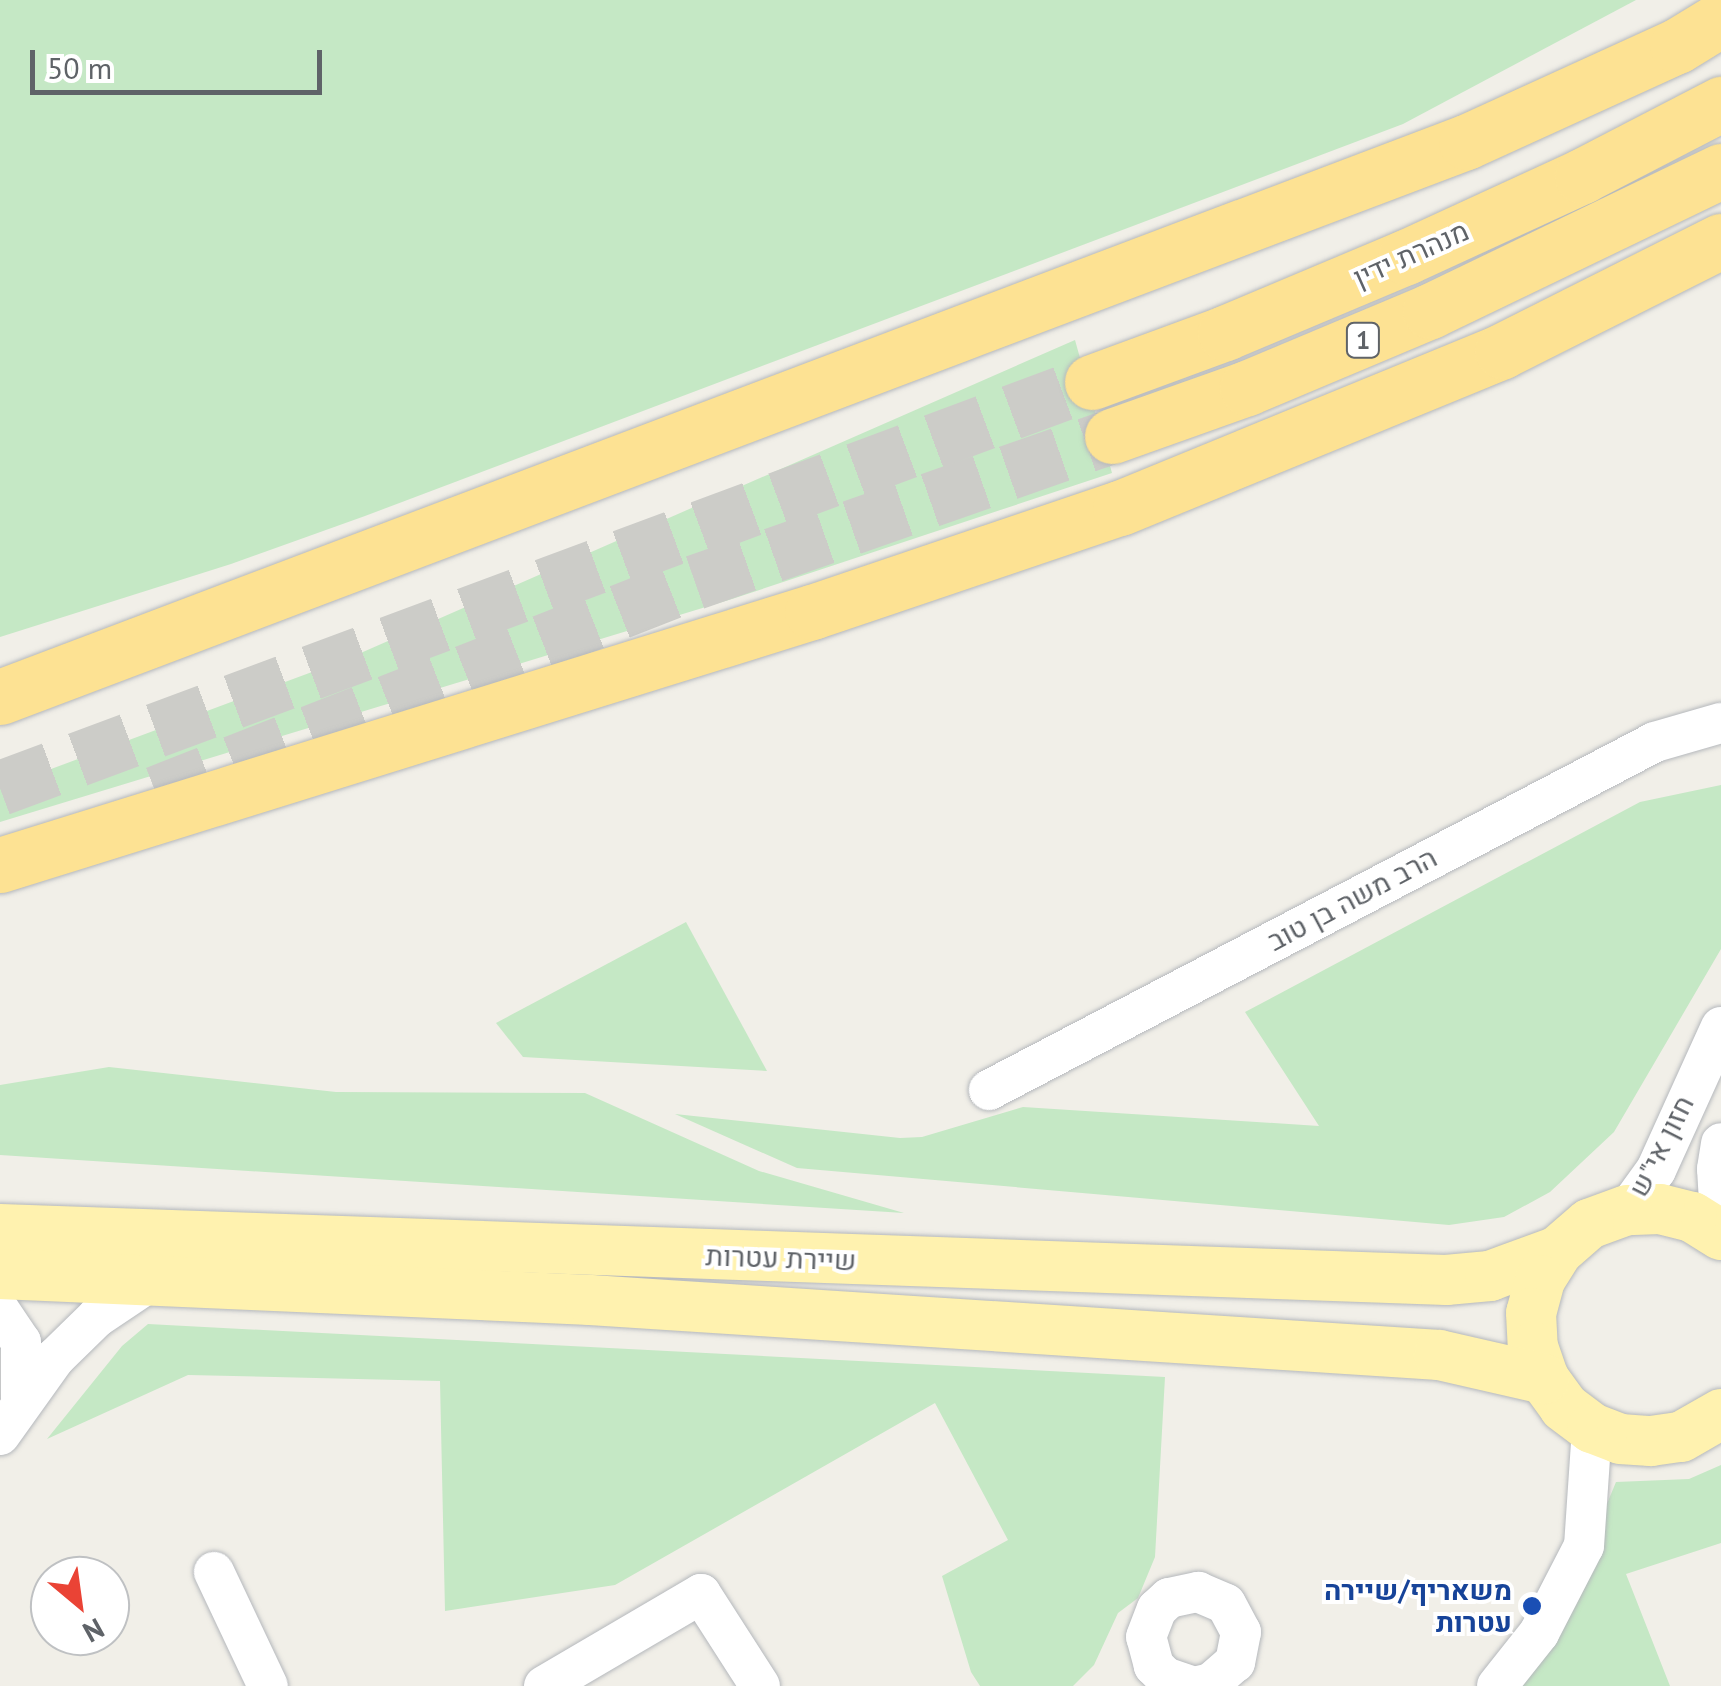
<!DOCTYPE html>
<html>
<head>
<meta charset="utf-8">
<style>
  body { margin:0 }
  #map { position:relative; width:1721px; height:1686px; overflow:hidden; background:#f1efe8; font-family:"PT Sans",Heebo,sans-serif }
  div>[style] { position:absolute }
  .green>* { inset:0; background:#c5e8c5 }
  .highway-tunnel>* { height:55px; margin-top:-27.5px; transform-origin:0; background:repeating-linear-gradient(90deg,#ccccc8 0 55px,transparent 0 83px) }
  .roads { filter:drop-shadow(0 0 2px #b5b8bc) drop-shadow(0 0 2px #b5b8bc) }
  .minor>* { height:40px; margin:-20px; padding:0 20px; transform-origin:20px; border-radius:20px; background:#fff }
  .major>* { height:50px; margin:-25px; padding:0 25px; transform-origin:25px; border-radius:25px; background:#fff2af }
  .highway>* { height:55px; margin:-27.5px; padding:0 27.5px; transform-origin:27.5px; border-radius:27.5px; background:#fde293 }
  .dots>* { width:28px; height:28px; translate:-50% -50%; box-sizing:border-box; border:5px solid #fff; border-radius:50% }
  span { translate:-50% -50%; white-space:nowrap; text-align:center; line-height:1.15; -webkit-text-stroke:8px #fff; paint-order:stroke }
  .shield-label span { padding:2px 8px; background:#fff; border:2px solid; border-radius:8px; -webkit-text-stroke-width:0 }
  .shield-label { font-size:25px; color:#5f6368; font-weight:700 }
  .street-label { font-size:28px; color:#5f6368 }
  .transit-label { font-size:28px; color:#164399; font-weight:700 }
  .right { translate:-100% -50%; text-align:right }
  .north { position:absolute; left:30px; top:1556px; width:100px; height:100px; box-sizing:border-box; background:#fff; border:2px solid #bfc1c3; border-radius:50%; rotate:151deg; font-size:28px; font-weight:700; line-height:40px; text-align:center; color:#5f6368 }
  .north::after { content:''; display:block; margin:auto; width:35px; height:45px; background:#ea4335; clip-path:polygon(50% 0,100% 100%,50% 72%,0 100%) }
  .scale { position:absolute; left:30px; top:50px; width:292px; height:45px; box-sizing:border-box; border:5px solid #5f6368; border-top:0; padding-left:12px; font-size:30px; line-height:35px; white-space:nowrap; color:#5f6368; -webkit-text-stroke:8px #fff; paint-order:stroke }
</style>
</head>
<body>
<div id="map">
  <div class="green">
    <i style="clip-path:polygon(0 0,1636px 0,1403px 124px,365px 516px,231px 564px,0 637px)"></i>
    <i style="clip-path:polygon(1075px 340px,1112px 473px,732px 599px,0 822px,0 788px,347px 659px)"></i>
    <i style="clip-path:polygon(1721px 785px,1721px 949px,1614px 1132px,1550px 1192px,1504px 1217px,1449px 1225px,797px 1168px,675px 1114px,900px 1138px,922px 1137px,1023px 1107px,1319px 1126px,1245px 1012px,1640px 802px)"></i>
    <i style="clip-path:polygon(686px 922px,767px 1071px,523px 1057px,496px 1023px)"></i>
    <i style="clip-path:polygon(109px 1067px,336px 1092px,585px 1093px,759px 1171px,904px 1213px,0 1155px,0 1085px)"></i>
    <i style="clip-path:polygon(148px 1324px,1165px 1377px,1155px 1557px,1138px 1598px,1118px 1613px,1094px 1665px,1073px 1686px,980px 1686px,971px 1672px,942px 1576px,1008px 1540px,935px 1403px,615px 1585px,445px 1611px,440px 1381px,188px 1375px,47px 1439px,122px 1346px)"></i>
    <i style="clip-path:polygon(1721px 1465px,1721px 1543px,1626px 1574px,1670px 1686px,1500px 1686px,1558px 1622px,1616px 1482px,1689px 1479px)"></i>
  </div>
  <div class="highway-tunnel">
    <i style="left:0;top:788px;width:1165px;rotate:-20.39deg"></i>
    <i style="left:156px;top:793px;width:579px;rotate:-21.38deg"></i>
    <i style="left:695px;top:582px;width:442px;rotate:-19.3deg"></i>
  </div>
  <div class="roads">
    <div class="minor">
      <i style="left:989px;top:1090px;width:751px;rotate:-27.59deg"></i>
      <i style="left:1655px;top:742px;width:69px;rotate:-16.1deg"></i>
      <i style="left:1627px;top:1210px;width:49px;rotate:-54.1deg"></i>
      <i style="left:1656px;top:1170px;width:157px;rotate:-65.6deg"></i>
      <i style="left:1721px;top:1234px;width:65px;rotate:-93.5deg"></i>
      <i style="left:1717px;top:1169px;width:26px;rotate:-81deg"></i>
      <i style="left:0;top:1311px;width:37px;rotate:56deg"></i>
      <i style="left:21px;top:1342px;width:60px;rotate:90deg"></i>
      <i style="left:0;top:1435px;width:95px;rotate:-54.5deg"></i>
      <i style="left:55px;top:1358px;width:59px;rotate:-44.3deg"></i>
      <i style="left:97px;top:1317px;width:65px;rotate:-33.7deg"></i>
      <i style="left:214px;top:1572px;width:126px;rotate:64.7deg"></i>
      <i style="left:544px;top:1686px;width:182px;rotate:-30.4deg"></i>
      <i style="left:701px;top:1594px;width:109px;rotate:57.3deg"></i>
      <i style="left:1191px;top:1686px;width:28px;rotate:-161deg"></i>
      <i style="left:1165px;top:1677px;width:16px;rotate:-135deg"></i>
      <i style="left:1154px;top:1666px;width:30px;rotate:-105deg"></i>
      <i style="left:1146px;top:1637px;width:30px;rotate:-69deg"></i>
      <i style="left:1157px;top:1609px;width:16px;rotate:-43deg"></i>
      <i style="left:1169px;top:1598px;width:30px;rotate:-12deg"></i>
      <i style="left:1198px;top:1592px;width:30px;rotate:23deg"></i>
      <i style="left:1226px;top:1604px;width:32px;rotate:62deg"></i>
      <i style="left:1241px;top:1632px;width:31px;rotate:101deg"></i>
      <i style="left:1235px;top:1662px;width:32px;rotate:139deg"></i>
      <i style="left:1211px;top:1683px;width:13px;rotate:167deg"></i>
      <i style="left:1497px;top:1686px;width:68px;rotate:-51.6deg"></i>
      <i style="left:1539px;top:1633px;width:98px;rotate:-62.7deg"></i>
      <i style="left:1584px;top:1546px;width:118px;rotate:-86.1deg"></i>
    </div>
    <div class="major">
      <i style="left:0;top:1229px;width:1447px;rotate:2.02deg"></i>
      <i style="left:1446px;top:1280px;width:44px;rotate:-5.2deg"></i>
      <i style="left:1490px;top:1276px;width:72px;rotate:-20.2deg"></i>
      <i style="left:1721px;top:1235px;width:34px;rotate:-148deg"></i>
      <i style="left:1692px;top:1217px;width:33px;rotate:-166deg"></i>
      <i style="left:1660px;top:1209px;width:33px;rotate:178deg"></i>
      <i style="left:1627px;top:1210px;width:40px;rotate:159.8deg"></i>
      <i style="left:1589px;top:1224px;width:41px;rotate:138.9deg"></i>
      <i style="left:1558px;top:1251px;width:34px;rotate:122deg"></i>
      <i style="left:1540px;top:1280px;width:34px;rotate:105deg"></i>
      <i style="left:1531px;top:1313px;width:34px;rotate:87deg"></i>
      <i style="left:1533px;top:1347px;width:34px;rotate:71deg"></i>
      <i style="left:1544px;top:1379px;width:34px;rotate:54deg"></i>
      <i style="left:1564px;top:1407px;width:35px;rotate:37deg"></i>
      <i style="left:1592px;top:1428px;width:30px;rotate:21deg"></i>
      <i style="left:1620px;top:1439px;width:31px;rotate:4deg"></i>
      <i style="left:1651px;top:1441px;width:30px;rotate:-8deg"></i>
      <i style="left:1681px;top:1437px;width:46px;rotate:-29.9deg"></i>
      <i style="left:0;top:1274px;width:591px;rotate:2.52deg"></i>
      <i style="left:590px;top:1300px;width:851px;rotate:3.71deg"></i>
      <i style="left:1439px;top:1355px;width:108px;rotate:12.9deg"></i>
    </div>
    <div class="highway">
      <i style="left:1092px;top:382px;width:142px;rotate:-20.2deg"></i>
      <i style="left:1225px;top:333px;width:196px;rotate:-22.8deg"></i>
      <i style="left:1406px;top:257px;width:194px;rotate:-24.7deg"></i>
      <i style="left:1582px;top:176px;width:157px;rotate:-27.4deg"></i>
      <i style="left:1112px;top:436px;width:143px;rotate:-19.6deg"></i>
      <i style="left:1247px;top:388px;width:199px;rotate:-22.8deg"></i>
      <i style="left:1430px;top:311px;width:323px;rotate:-25.7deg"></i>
      <i style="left:0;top:697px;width:1568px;rotate:-20.74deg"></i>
      <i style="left:1466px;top:142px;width:232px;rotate:-24.5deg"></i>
      <i style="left:1677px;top:46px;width:52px;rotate:-31.5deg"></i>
      <i style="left:0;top:865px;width:851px;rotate:-17.31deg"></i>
      <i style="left:812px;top:612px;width:325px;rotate:-18.7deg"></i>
      <i style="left:1120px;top:508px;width:413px;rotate:-22.3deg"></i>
      <i style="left:1502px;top:351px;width:245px;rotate:-26.7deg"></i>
    </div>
  </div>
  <div class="dots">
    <i style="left:1532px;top:1606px;background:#1a4fb4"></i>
  </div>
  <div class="shield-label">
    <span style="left:1363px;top:340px">1</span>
  </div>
  <div class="street-label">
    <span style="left:1411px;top:254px;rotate:-24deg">מנהרת ידין</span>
    <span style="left:1352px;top:899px;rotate:-28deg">הרב משה בן טוב</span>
    <span style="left:1661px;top:1146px;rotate:-63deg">חזון אי"ש</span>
    <span style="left:781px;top:1258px;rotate:2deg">שיירת עטרות</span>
  </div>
  <div class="transit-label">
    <span class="right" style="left:1512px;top:1606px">משאריף/שיירה<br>עטרות</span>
  </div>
  <div class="north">N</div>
  <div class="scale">50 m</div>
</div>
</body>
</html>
